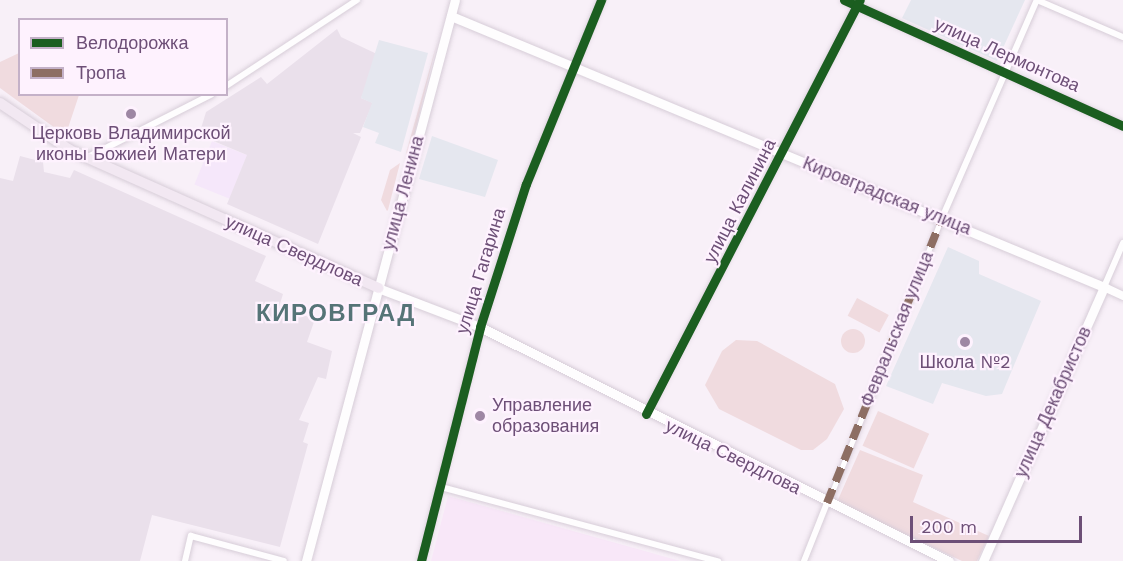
<!DOCTYPE html>
<html>
<head>
<meta charset="utf-8">
<style>
  body { margin:0 }
  #map { position:relative; width:1123px; height:561px; overflow:hidden; background:#f8f0f8; font-family:"Work Sans",sans-serif }
  div>[style] { position:absolute }
  .residential>* { inset:0; background:#f8e7f8 }
  .commercial>* { inset:0; background:#f5e7fa; transform-origin:0 0 }
  .industrial>* { inset:0; background:#eae0eb }
  .education>* { inset:0; background:#e5e7ef }
  .green>* { inset:0; background:#f0dbdf; transform-origin:0 0 }
  .round { border-radius:50% }
  .roads { filter:drop-shadow(0 0 2px #d7cdd8) drop-shadow(0 0 2px #d7cdd8) }
  .pedestrian>* { height:4.5px; margin:-2.25px; padding:0 2.25px; transform-origin:2.25px; border-radius:2.25px; background:#fefdfe }
  .minor>* { height:6px; margin:-3px; padding:0 3px; transform-origin:3px; border-radius:3px; background:#fefdfe }
  .tertiary>* { height:8px; margin:-4px; padding:0 4px; transform-origin:4px; border-radius:4px; background:#fefdfe }
  .secondary>* { height:9px; margin:-4.5px; padding:0 4.5px; transform-origin:4.5px; border-radius:4.5px; background:#fefdfe }
  .primary>* { height:10px; margin:-5px; padding:0 5px; transform-origin:5px; border-radius:5px; background:#f2e8f2 }
  .quiet>* { height:8px; margin-top:-4px; transform-origin:0; background:repeating-linear-gradient(90deg,#8d6e63 0 15px,transparent 0 23px) }
  .cycleway>* { height:9px; margin:-4.5px; padding:0 4.5px; transform-origin:4.5px; border-radius:4.5px; background:#1b5e20 }
  .dots>* { width:16px; height:16px; translate:-50% -50%; box-sizing:border-box; border:3px solid #fef2fe; border-radius:50% }
  span { translate:-50% -50%; white-space:nowrap; text-align:center; line-height:1.15; -webkit-text-stroke:4.5px #fef2fe; paint-order:stroke }
  .street-label { font-size:18px; color:#6d4f77 }
  .poi-label { font-size:18px; color:#6d4f77 }
  .left { translate:0 -50%; text-align:left }
  .district-label { font-size:24px; color:#557477; font-weight:700; letter-spacing:1.5px }
  .legend { position:absolute; left:18px; top:18px; width:210px; height:78px; box-sizing:border-box; background:#fef2fe; border:2px solid #c4b1c8; margin:0; padding:8px 10px; list-style:none; font-size:18px; color:#6d4f77 }
  .legend li { display:flex; align-items:center; gap:12px; height:30px }
  .legend b { width:30px; border:2px solid #c4b1c8 }
  .scale { position:absolute; left:910px; top:516px; width:172px; height:27px; box-sizing:border-box; border:3px solid #6d4f77; border-top:0; padding-left:8px; font-size:18px; line-height:21px; white-space:nowrap; color:#6d4f77; -webkit-text-stroke:4px #fef2fe; paint-order:stroke }
</style>
</head>
<body>
<div id="map">
  <div class="residential">
    <i style="clip-path:polygon(448px 496px,680px 561px,431px 561px)"></i>
  </div>
  <div class="commercial">
    <i style="left:212px;top:141px;width:38px;height:47px;rotate:22deg"></i>
  </div>
  <div class="industrial">
    <i style="clip-path:polygon(337px 29px,341px 37px,379px 55px,361px 98px,373px 103px,360px 133px,353px 133px,361px 137px,318px 244px,227px 204px,247px 155px,199px 135px,206px 112px,261px 77px,267px 84px)"></i>
    <i style="clip-path:polygon(20px 156px,43px 162px,44px 172px,70px 178px,74px 170px,266px 256px,255px 281px,283px 294px,279px 307px,315px 319px,307px 342px,332px 351px,326px 379px,318px 377px,299px 420px,309px 423px,303px 442px,308px 444px,280px 547px,152px 515px,140px 561px,0 561px,0 178px,13px 181px)"></i>
  </div>
  <div class="education">
    <i style="clip-path:polygon(911px 0,1025px 0,997px 61px,902px 18px)"></i>
    <i style="clip-path:polygon(379px 40px,428px 53px,401px 152px,375px 143px,379px 133px,363px 127px,372px 103px,361px 98px)"></i>
    <i style="clip-path:polygon(432px 136px,498px 160px,485px 197px,419px 179px)"></i>
    <i style="clip-path:polygon(948px 247px,979px 261px,979px 274px,1041px 301px,1002px 394px,986px 396px,942px 383px,933px 404px,886px 386px)"></i>
  </div>
  <div class="green">
    <i style="clip-path:polygon(437px 43px,410px 152px,407px 155px,406px 153px)"></i>
    <i style="clip-path:polygon(19px 53px,20px 94px,79px 95px,67px 131px,55px 128px,0 88px,0 62px)"></i>
    <i style="clip-path:polygon(400px 163px,388px 210px,387px 211px,381px 200px,390px 170px)"></i>
    <i style="left:857px;top:298px;width:36px;height:20px;rotate:28deg"></i>
    <i class="round" style="left:841px;top:329px;width:24px;height:24px"></i>
    <i style="clip-path:polygon(736px 340px,757px 341px,835px 384px,844px 409px,827px 439px,813px 450px,801px 450px,719px 409px,705px 385px,722px 351px)"></i>
    <i style="left:878px;top:411px;width:56px;height:38px;rotate:24deg"></i>
    <i style="clip-path:polygon(860px 450px,923px 475px,913px 502px,989px 536px,977px 561px,962px 561px,837px 502px)"></i>
  </div>
  <div class="roads">
    <div class="pedestrian">
      <i style="left:828px;top:502px;width:304px;rotate:-68.2deg"></i>
    </div>
    <div class="minor">
      <i style="left:844px;top:0;width:306px;rotate:24.3deg"></i>
      <i style="left:1037px;top:0;width:94px;rotate:23.3deg"></i>
      <i style="left:226px;top:86px;width:157px;rotate:-33.3deg"></i>
      <i style="left:86px;top:158px;width:141px;rotate:-26.9deg"></i>
      <i style="left:942px;top:218px;width:238px;rotate:-66.5deg"></i>
      <i style="left:1104px;top:287px;width:48px;rotate:-66.6deg"></i>
      <i style="left:646px;top:414px;width:466px;rotate:-62.7deg"></i>
      <i style="left:441px;top:487px;width:287px;rotate:15deg"></i>
      <i style="left:185px;top:561px;width:26px;rotate:-77deg"></i>
      <i style="left:191px;top:536px;width:96px;rotate:15deg"></i>
      <i style="left:421px;top:561px;width:241px;rotate:-75.8deg"></i>
      <i style="left:480px;top:327px;width:150px;rotate:-72.2deg"></i>
      <i style="left:526px;top:184px;width:199px;rotate:-67.8deg"></i>
      <i style="left:804px;top:561px;width:62px;rotate:-68.4deg"></i>
    </div>
    <div class="tertiary">
      <i style="left:1104px;top:287px;width:21px;rotate:25deg"></i>
    </div>
    <div class="secondary">
      <i style="left:451px;top:16px;width:707px;rotate:22.54deg"></i>
      <i style="left:1104px;top:287px;width:300px;rotate:113.8deg"></i>
      <i style="left:378px;top:288px;width:109px;rotate:20.9deg"></i>
      <i style="left:480px;top:327px;width:524px;rotate:26.52deg"></i>
      <i style="left:306px;top:561px;width:580px;rotate:-75.13deg"></i>
    </div>
    <div class="primary">
      <i style="left:0;top:103px;width:84px;rotate:33.9deg"></i>
      <i style="left:70px;top:150px;width:338px;rotate:24.1deg"></i>
    </div>
  </div>
  <div class="quiet">
    <i style="left:827px;top:503px;width:307px;rotate:-68deg"></i>
  </div>
  <div class="cycleway">
    <i style="left:844px;top:0;width:306px;rotate:24.3deg"></i>
    <i style="left:646px;top:414px;width:466px;rotate:-62.7deg"></i>
    <i style="left:421px;top:561px;width:241px;rotate:-75.8deg"></i>
    <i style="left:480px;top:327px;width:150px;rotate:-72.2deg"></i>
    <i style="left:526px;top:184px;width:199px;rotate:-67.8deg"></i>
  </div>
  <div class="dots">
    <i style="left:131px;top:114px;background:#9e87a4"></i>
    <i style="left:965px;top:342px;background:#9e87a4"></i>
    <i style="left:480px;top:416px;background:#9e87a4"></i>
  </div>
  <div class="street-label">
    <span style="left:1007px;top:55px;rotate:24deg">улица Лермонтова</span>
    <span style="left:403px;top:193px;rotate:-75deg">улица Ленина</span>
    <span style="left:887px;top:196px;rotate:22deg">Кировградская улица</span>
    <span style="left:740px;top:201px;rotate:-63deg">улица Калинина</span>
    <span style="left:294px;top:251px;rotate:24deg">улица Свердлова</span>
    <span style="left:481px;top:271px;rotate:-73deg">улица Гагарина</span>
    <span style="left:897px;top:329px;rotate:-68deg">Февральская улица</span>
    <span style="left:1053px;top:402px;rotate:-66deg">улица Декабристов</span>
    <span style="left:733px;top:457px;rotate:26deg">улица Свердлова</span>
  </div>
  <div class="poi-label">
    <span style="left:131px;top:144px">Церковь Владимирской<br>иконы Божией Матери</span>
    <span style="left:965px;top:362px">Школа №2</span>
    <span class="left" style="left:492px;top:416px">Управление<br>образования</span>
  </div>
  <div class="district-label">
    <span style="left:336px;top:314px">КИРОВГРАД</span>
  </div>
  <ul class="legend">
  <li><b style="height:8px;background:#1b5e20"></b>Велодорожка</li>
  <li><b style="height:8px;background:#8d6e63"></b>Тропа</li>
  </ul>
  <div class="scale">200 m</div>
</div>
</body>
</html>
